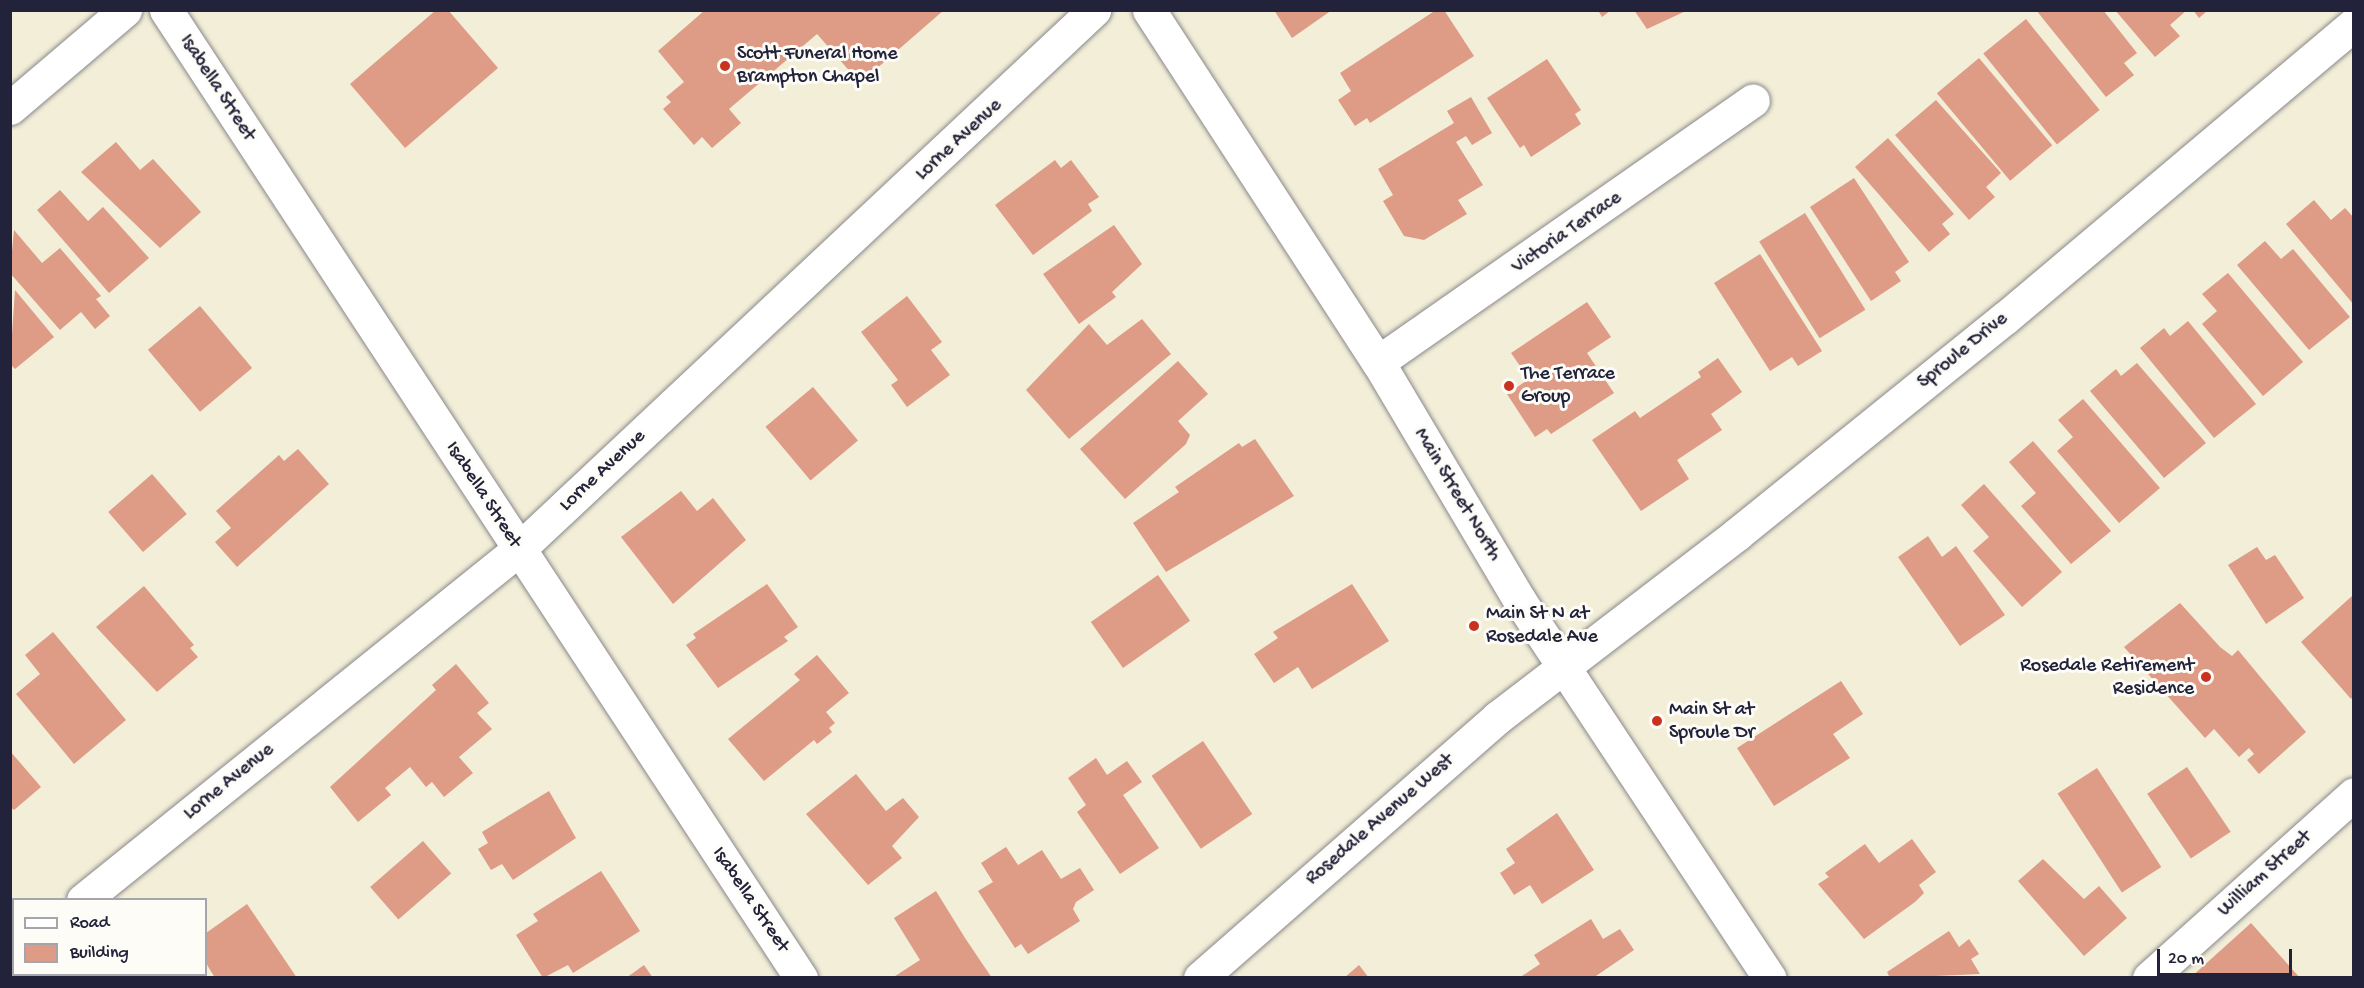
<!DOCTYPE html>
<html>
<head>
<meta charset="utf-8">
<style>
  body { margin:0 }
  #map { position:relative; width:2364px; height:988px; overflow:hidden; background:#f2eed8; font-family:"Gochi Hand",sans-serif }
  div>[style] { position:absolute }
  .building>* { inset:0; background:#de9b86; transform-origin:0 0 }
  .roads { filter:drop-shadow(0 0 2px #8a888a) drop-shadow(0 0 2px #8a888a) }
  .street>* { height:33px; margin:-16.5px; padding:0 16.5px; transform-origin:16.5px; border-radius:16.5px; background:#fff }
  .primary>* { height:33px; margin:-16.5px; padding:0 16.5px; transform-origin:16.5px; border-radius:16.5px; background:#fff }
  .dots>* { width:16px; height:16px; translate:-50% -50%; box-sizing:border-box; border:3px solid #fdfcf7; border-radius:50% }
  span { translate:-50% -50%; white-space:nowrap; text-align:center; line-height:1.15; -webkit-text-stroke:6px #fdfcf7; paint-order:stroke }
  .poi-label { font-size:20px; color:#22223b }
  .left { translate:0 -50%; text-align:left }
  .right { translate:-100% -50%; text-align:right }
  .street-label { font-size:20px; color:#22223b }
  .frame { position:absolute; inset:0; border:12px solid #22223b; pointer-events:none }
  .legend { position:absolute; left:12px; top:898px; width:195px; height:78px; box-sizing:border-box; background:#fdfcf7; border:2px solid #a5a5ac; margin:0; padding:8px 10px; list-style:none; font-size:18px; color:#22223b }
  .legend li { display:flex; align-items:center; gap:12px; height:30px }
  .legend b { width:30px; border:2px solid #a5a5ac }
  .scale { position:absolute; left:2157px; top:949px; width:135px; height:27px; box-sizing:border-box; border:3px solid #22223b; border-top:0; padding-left:8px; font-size:18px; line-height:21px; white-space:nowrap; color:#22223b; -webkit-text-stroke:4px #fdfcf7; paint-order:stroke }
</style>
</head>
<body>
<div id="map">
  <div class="building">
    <i style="clip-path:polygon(436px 10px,448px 10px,498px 68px,405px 148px,350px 84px)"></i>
    <i style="clip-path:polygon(705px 10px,944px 10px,860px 83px,817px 34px,729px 109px,741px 123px,712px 148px,702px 137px,694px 145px,663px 109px,671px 102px,666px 97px,684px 82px,658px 51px)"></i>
    <i style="clip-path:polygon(1274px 10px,1332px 10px,1292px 38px)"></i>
    <i style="clip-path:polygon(1436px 10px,1444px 10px,1474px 56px,1370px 123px,1367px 118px,1355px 126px,1338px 100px,1351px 91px,1340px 73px)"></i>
    <i style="clip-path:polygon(1598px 10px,1611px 10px,1602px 17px)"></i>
    <i style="clip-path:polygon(1634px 10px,1688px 10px,1647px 29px)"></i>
    <i style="clip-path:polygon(2036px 10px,2103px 10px,2137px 53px,2124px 63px,2134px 75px,2106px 97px)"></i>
    <i style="clip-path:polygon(2115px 10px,2187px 10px,2170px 25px,2180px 36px,2155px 57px)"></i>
    <i style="clip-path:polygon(2193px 10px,2208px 10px,2199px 18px)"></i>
    <i style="left:2026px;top:19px;width:117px;height:55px;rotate:51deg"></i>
    <i style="left:1979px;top:58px;width:114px;height:55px;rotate:50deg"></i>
    <i style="clip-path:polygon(1547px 59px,1581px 110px,1575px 114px,1581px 124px,1531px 157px,1524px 145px,1520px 148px,1487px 98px)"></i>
    <i style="clip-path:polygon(1471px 97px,1492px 133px,1472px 145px,1466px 136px,1456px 142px,1483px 185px,1458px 200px,1467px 214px,1424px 240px,1404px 236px,1383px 201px,1393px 195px,1378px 169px,1454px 123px,1447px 111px)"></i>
    <i style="clip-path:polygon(1936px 100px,2001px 173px,1986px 187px,1995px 197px,1969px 220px,1895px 135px)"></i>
    <i style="clip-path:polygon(1888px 138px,1954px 214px,1942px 224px,1950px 234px,1929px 252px,1855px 167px)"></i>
    <i style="clip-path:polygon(116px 142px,140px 170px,153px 159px,201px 212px,160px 248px,81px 172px)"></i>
    <i style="clip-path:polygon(1055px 160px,1061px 168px,1071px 160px,1099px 197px,1088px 204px,1092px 211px,1033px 255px,995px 205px)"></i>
    <i style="clip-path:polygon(1854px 178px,1909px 262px,1895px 272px,1901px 281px,1871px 301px,1810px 207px)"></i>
    <i style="clip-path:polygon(60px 190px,88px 221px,103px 207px,149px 258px,109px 293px,37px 210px)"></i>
    <i style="clip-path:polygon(2314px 200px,2331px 220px,2345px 208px,2354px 218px,2354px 305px,2286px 224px)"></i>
    <i style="left:1805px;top:213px;width:114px;height:54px;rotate:58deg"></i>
    <i style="clip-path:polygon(1114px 225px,1142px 264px,1112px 292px,1116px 297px,1079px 324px,1043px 274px)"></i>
    <i style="clip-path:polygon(14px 230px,42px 263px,60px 248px,101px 296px,96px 299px,110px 316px,95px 329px,81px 312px,60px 330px,10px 273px)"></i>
    <i style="clip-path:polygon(2265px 241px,2281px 259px,2293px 249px,2350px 317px,2309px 350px,2237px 265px)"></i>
    <i style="clip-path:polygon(1760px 254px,1822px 351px,1798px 366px,1792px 357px,1770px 371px,1714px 283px)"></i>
    <i style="clip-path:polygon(2228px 273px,2303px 362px,2263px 396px,2202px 324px,2217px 311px,2202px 294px)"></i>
    <i style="clip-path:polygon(15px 290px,54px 337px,15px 369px,10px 364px)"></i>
    <i style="clip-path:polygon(907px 296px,942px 342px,931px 350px,950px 375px,907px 407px,891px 385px,898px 380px,861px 332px)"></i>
    <i style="clip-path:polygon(1587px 302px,1611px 337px,1587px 353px,1614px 393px,1551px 434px,1547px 429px,1535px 437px,1507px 394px,1529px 379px,1511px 353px)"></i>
    <i style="left:200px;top:306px;width:81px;height:68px;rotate:50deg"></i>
    <i style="clip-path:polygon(1142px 319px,1171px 354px,1069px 439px,1026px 390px,1089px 324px,1107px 345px)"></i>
    <i style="clip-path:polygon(2188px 321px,2256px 404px,2214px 438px,2140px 348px,2164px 328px,2170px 336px)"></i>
    <i style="clip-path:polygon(1718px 358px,1742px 392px,1711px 414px,1722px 430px,1677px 460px,1689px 479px,1641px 511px,1592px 440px,1635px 411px,1640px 418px,1701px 377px,1698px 372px)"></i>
    <i style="clip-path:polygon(1178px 361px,1208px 394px,1178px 421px,1190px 435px,1186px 444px,1125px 499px,1080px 449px)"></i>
    <i style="clip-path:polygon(2137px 363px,2206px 443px,2164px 478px,2090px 391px,2116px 369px,2121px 376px)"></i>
    <i style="left:813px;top:387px;width:70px;height:62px;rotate:50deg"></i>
    <i style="clip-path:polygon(2083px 399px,2160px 488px,2119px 523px,2057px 451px,2073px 437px,2058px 420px)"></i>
    <i style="clip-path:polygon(1255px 439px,1294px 496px,1166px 572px,1133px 523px,1179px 492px,1175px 487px,1239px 443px,1242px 447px)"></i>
    <i style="clip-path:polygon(2033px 441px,2111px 531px,2071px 564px,2021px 506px,2036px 493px,2009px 462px)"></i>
    <i style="clip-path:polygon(298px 449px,329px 484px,237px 567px,215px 542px,231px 528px,216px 511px,279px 455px,284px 461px)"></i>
    <i style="left:152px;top:474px;width:53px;height:58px;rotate:49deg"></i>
    <i style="clip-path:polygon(1984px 484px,2062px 572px,2022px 607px,1973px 551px,1989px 537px,1961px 505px)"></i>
    <i style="clip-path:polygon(681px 491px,697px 511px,713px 498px,746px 540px,673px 604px,621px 537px)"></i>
    <i style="clip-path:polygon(1928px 536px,1942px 557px,1956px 546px,2005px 615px,1960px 646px,1898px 557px)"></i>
    <i style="clip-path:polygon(2257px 547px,2266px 560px,2275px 555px,2304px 598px,2266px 624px,2228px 565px)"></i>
    <i style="left:1158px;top:575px;width:56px;height:82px;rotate:55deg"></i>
    <i style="clip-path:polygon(767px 584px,798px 627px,784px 637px,788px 641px,718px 688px,686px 645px,696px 638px,693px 634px)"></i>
    <i style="clip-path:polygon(1352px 584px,1389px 641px,1312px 689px,1298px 667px,1274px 683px,1254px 654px,1278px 638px,1273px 632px)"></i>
    <i style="clip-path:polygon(144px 586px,194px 645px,190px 648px,198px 657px,157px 692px,96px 627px)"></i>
    <i style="clip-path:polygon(2352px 596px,2354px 695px,2351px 699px,2301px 642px)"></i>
    <i style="clip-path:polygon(2180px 603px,2220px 647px,2232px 656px,2238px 650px,2306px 732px,2259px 774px,2247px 760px,2254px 754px,2249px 748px,2239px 757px,2214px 729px,2205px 738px,2124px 647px)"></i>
    <i style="clip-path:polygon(53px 632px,126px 720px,74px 764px,16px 694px,40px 674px,25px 655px)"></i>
    <i style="clip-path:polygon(817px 655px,849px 693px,826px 712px,835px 723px,829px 728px,832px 732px,817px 744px,814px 740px,764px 781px,728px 739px,800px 680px,794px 674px)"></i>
    <i style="clip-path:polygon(456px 664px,489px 703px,477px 713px,492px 729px,459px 757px,473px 773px,444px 797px,432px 782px,426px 787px,410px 767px,385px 788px,391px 795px,358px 822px,330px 787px,436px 690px,432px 685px)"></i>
    <i style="clip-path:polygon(1841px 681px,1863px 714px,1833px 734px,1850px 758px,1774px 806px,1737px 748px)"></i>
    <i style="left:1203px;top:741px;width:88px;height:62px;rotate:56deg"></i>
    <i style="clip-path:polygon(10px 751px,41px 787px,14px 810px,10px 807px)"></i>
    <i style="clip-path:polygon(1096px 758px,1107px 775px,1127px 761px,1142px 782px,1123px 795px,1159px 848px,1120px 874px,1077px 812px,1086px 805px,1068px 778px)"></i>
    <i style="left:2187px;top:767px;width:78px;height:48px;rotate:56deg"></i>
    <i style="left:2097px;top:768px;width:118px;height:47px;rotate:57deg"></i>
    <i style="clip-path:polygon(856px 774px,886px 811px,903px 798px,919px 817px,892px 846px,902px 858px,868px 885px,806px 814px)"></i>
    <i style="clip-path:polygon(549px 791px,576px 838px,513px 880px,502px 864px,491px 870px,478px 849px,488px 843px,482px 832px)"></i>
    <i style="clip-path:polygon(1557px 813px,1594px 870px,1542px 904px,1530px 885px,1514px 895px,1500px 873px,1515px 863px,1506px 849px)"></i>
    <i style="clip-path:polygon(1912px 839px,1936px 872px,1919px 885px,1924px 893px,1915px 902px,1864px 939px,1818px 884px,1829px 877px,1825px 873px,1865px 844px,1879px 863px)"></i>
    <i style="left:423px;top:841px;width:43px;height:70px;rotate:49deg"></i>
    <i style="clip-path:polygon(1006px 847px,1018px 865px,1042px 850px,1061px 879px,1080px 868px,1094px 890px,1076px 902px,1073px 909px,1080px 921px,1028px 954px,1021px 944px,1015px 948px,978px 891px,993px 882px,981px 863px)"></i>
    <i style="clip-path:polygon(2043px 859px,2084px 899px,2099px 886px,2127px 918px,2084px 956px,2018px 881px)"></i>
    <i style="clip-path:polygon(601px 871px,640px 931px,573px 973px,568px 965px,543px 978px,516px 935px,538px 921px,533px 914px)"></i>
    <i style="clip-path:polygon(936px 891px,965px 938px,992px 978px,892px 978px,920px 960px,894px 918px)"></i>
    <i style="clip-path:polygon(247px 904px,297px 978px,215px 978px,206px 963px,206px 933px)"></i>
    <i style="clip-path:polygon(1591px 919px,1603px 939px,1620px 929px,1634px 950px,1593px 978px,1519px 978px,1540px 964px,1534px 955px)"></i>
    <i style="clip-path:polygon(2251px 923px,2300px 978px,2190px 978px)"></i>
    <i style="clip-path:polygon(1949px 931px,1959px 947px,1969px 939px,1979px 954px,1971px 959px,1980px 974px,1890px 978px,1887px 972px)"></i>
    <i style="clip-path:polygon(644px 965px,653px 978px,626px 978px)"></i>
    <i style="clip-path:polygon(1359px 965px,1369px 978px,1344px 978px)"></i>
    <i style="clip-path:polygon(151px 974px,187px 974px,190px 978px,148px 978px)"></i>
  </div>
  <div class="roads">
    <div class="street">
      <i style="left:166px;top:10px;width:1158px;rotate:56.74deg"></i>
      <i style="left:10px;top:108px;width:151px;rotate:-40.4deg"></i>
      <i style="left:1378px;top:362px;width:457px;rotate:-34.9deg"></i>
      <i style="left:83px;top:900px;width:558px;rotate:-38.82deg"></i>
      <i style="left:518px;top:550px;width:790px;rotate:-43.15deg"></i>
      <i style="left:10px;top:957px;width:4px;rotate:-27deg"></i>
      <i style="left:1200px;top:978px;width:396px;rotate:-41.2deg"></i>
      <i style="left:1498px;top:717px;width:301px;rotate:-37.4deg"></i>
      <i style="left:1737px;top:534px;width:344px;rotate:-38.9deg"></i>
      <i style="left:2005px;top:318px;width:456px;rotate:-40.1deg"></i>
      <i style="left:2149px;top:978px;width:275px;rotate:-41.9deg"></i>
    </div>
    <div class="primary">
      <i style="left:1149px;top:10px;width:420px;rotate:57deg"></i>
      <i style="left:1378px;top:362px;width:278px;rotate:59.3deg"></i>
      <i style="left:1520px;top:601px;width:452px;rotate:56.5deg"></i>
    </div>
  </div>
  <div class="dots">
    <i style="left:725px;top:66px;background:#c8321e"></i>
    <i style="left:1509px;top:386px;background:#c8321e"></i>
    <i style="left:1474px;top:626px;background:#c8321e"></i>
    <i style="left:2206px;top:677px;background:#c8321e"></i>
    <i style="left:1657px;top:721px;background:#c8321e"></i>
  </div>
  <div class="poi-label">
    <span class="left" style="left:737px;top:66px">Scott Funeral Home<br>Brampton Chapel</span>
    <span class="left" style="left:1521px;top:386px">The Terrace<br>Group</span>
    <span class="left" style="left:1486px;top:626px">Main St N at<br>Rosedale Ave</span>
    <span class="right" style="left:2194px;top:678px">Rosedale Retirement<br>Residence</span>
    <span class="left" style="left:1669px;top:722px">Main St at<br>Sproule Dr</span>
  </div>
  <div class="street-label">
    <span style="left:217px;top:88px;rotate:57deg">Isabella Street</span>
    <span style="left:959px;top:140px;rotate:-43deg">Lorne Avenue</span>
    <span style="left:1567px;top:233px;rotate:-35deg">Victoria Terrace</span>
    <span style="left:1963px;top:351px;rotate:-39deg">Sproule Drive</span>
    <span style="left:603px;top:471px;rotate:-43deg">Lorne Avenue</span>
    <span style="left:483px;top:495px;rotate:57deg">Isabella Street</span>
    <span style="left:1457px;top:495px;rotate:59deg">Main Street North</span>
    <span style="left:229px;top:782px;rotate:-39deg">Lorne Avenue</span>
    <span style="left:1380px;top:820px;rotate:-41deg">Rosedale Avenue West</span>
    <span style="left:2265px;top:874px;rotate:-42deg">William Street</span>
    <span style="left:750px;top:900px;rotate:56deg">Isabella Street</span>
  </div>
  <div class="frame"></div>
  <ul class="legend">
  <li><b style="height:8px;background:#fff"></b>Road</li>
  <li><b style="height:16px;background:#de9b86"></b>Building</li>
  </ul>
  <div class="scale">20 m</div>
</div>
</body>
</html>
